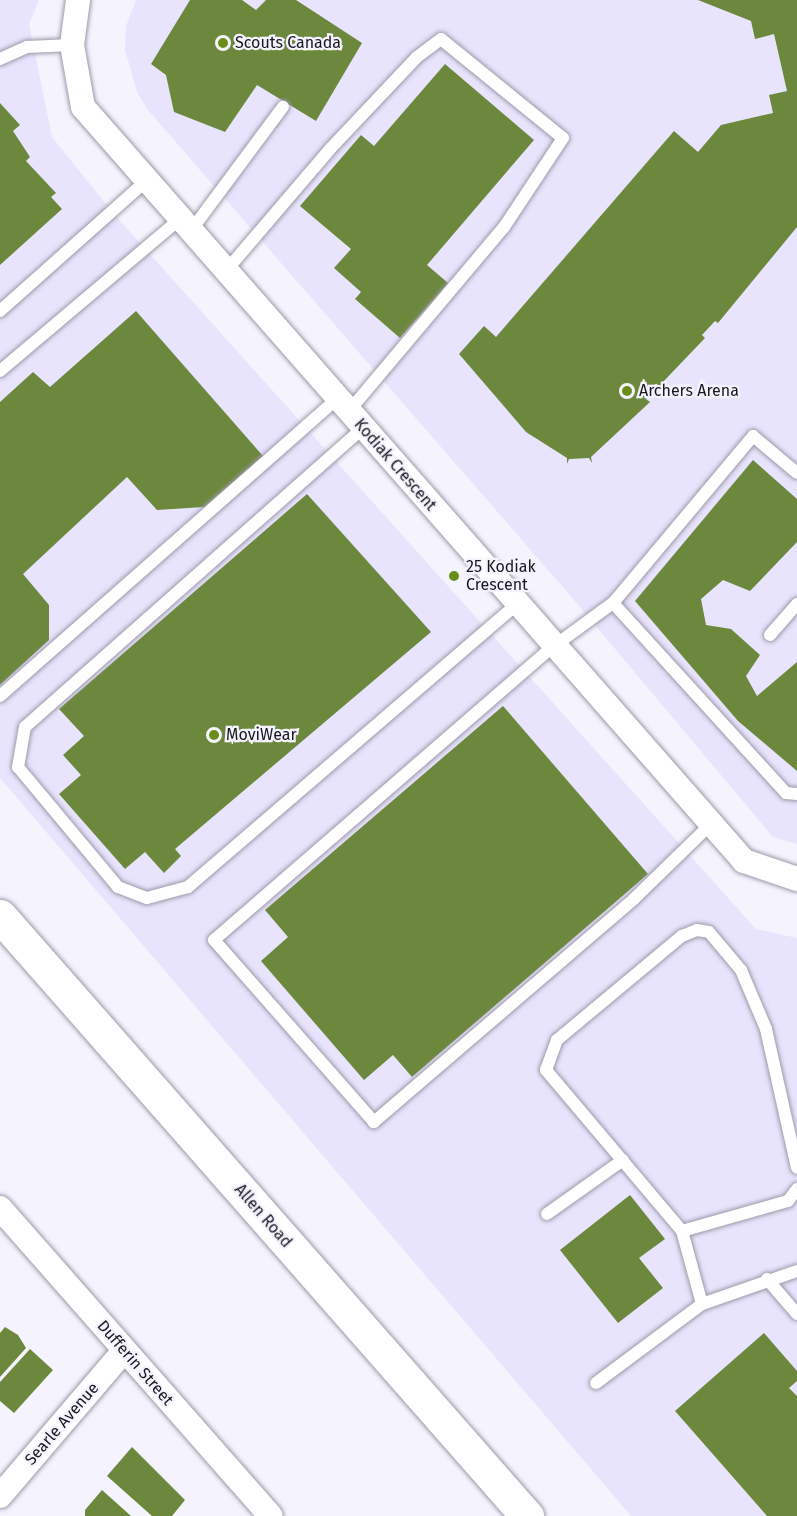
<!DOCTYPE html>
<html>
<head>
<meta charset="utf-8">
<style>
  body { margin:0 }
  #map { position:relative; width:797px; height:1516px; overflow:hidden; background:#f5f4fe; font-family:"Fira Sans",sans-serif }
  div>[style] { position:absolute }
  .built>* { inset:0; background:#e8e4fd }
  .building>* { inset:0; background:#6c883c }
  .roads { filter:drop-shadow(0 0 2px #9c9aaa) drop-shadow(0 0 2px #9c9aaa) }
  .service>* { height:12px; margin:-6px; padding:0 6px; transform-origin:6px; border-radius:6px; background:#fff }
  .minor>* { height:24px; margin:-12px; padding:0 12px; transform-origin:12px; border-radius:12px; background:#fff }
  .secondary>* { height:33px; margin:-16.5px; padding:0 16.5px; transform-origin:16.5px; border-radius:16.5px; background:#fff }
  .dots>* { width:16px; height:16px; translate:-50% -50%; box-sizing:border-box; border:3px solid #f5f4fe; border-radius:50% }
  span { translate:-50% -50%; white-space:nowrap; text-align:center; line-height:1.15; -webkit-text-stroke:4.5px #f5f4fe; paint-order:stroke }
  .poi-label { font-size:16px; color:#18171d }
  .left { translate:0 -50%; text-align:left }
  .street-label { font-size:16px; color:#18171d }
</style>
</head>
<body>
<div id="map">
  <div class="built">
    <i style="clip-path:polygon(0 0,39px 0,29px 24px,52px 137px,114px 214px,756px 929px,797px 938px,797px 1516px,631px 1516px,0 778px)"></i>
    <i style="clip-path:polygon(136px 0,797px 0,797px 844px,773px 837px,568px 593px,147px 109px,137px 92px,125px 50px,126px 26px)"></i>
  </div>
  <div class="building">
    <i style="clip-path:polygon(190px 0,242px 0,256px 10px,266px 0,296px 0,362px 43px,316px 121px,257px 85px,225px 132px,174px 112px,166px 75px,151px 64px)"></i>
    <i style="clip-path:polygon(698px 0,797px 0,797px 227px,718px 323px,715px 321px,702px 335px,705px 338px,662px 383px,662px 388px,659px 385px,646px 399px,650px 402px,591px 457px,592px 463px,589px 458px,569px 459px,567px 464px,567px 458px,526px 432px,459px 354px,484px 326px,496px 337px,674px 131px,698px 152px,721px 125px,773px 113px,769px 95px,787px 91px,774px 34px,755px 39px,751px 21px)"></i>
    <i style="clip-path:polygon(445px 64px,534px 140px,427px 265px,448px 283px,400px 338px,355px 299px,361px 292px,334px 268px,351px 249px,300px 206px,361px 135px,374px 146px)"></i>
    <i style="clip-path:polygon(0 103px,20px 125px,13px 131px,30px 157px,26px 161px,56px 193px,51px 197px,62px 209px,0 265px)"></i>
    <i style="clip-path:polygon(136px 311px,263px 456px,204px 507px,157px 510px,127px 477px,23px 574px,49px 605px,49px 640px,0 685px,0 402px,33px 372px,50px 387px)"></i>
    <i style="clip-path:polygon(753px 460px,797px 499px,797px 542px,750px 591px,723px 580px,701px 599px,706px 625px,731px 629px,760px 655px,746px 676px,757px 696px,797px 662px,797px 771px,738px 721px,635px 601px)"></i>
    <i style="clip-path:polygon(307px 494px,431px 632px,175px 849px,181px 856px,164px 873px,145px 852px,125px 869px,59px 794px,81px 775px,63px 755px,84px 736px,59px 709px)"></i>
    <i style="clip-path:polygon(503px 706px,648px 874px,412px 1077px,393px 1055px,364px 1080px,261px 961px,288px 937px,265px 910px)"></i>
    <i style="clip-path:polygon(630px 1195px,665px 1239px,639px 1258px,663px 1288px,618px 1323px,560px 1250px)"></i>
    <i style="clip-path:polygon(5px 1327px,18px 1335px,26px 1348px,0 1377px,0 1333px)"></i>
    <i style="clip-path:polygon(764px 1333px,797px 1371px,797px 1381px,789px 1388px,797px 1396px,797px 1516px,767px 1516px,675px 1411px)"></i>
    <i style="clip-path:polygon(30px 1349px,53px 1370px,14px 1413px,0 1401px,0 1382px)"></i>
    <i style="clip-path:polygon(132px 1447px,185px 1500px,172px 1516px,152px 1516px,107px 1476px)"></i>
    <i style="clip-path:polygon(102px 1490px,131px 1516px,85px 1516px,85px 1510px)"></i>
  </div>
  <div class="roads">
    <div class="service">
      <i style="left:0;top:59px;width:30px;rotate:-24deg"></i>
      <i style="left:27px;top:47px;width:45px;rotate:-2.5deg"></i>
      <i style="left:190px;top:232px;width:156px;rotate:-53.4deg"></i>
      <i style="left:225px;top:272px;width:163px;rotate:-49.5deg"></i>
      <i style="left:331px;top:148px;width:125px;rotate:-46.6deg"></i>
      <i style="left:417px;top:57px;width:30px;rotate:-37deg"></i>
      <i style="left:441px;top:39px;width:157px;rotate:39.1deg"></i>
      <i style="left:563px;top:138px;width:107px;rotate:123.5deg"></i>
      <i style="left:504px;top:227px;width:242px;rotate:130.1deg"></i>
      <i style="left:0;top:311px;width:194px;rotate:-41.7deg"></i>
      <i style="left:0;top:371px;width:234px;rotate:-40.2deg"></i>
      <i style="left:363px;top:428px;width:451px;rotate:138.5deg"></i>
      <i style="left:25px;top:727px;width:41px;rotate:99.9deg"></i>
      <i style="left:18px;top:767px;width:156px;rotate:50.2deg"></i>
      <i style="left:118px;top:887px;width:31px;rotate:21deg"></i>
      <i style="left:147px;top:898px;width:42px;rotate:-15deg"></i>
      <i style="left:188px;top:887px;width:434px;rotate:-40.7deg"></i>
      <i style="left:613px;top:603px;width:257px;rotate:47.7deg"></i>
      <i style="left:786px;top:793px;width:11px;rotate:5deg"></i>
      <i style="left:770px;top:635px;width:41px;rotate:-48.9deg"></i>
      <i style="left:0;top:696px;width:449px;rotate:-41.4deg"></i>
      <i style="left:711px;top:824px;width:107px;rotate:135.8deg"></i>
      <i style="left:634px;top:899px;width:343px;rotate:139.4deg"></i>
      <i style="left:374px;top:1122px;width:242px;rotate:-131.3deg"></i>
      <i style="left:214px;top:940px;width:449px;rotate:-40.9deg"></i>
      <i style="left:554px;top:646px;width:73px;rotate:-36.1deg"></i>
      <i style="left:613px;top:603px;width:218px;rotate:-50deg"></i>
      <i style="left:753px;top:436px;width:57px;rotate:40.1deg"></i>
      <i style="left:547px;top:1214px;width:93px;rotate:-35.4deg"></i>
      <i style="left:682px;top:1231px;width:110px;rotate:-15.8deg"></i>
      <i style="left:788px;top:1201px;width:15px;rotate:-53deg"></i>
      <i style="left:767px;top:1279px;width:46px;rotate:49.4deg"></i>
      <i style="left:702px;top:1304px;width:76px;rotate:-105.3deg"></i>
      <i style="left:682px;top:1231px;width:211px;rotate:-130.2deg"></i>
      <i style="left:546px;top:1070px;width:32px;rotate:-70deg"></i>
      <i style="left:557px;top:1040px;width:163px;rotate:-39.8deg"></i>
      <i style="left:682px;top:936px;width:16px;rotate:-22deg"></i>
      <i style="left:697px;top:930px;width:12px;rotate:9deg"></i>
      <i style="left:709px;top:932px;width:50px;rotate:49.9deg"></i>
      <i style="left:741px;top:970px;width:64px;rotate:67deg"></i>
      <i style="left:766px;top:1029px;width:142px;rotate:77.4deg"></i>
      <i style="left:596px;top:1383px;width:132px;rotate:-36.7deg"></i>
      <i style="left:702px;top:1304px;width:101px;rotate:-19.2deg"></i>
    </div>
    <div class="minor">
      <i style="left:78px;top:0;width:45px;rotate:97.6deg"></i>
      <i style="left:72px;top:45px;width:63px;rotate:79.9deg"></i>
      <i style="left:83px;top:107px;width:1003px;rotate:48.76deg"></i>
      <i style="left:744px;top:861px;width:56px;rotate:18.8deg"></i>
      <i style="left:0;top:1208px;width:410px;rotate:48.7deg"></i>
      <i style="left:0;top:1496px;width:191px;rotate:-49.5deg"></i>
    </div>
    <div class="secondary">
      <i style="left:0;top:916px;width:799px;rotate:48.71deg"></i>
    </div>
  </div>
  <div class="dots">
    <i style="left:223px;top:43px;background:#688d18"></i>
    <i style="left:627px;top:391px;background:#688d18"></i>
    <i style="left:454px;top:576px;background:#688d18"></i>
    <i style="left:214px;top:735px;background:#688d18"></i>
  </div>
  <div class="poi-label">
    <span class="left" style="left:235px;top:43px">Scouts Canada</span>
    <span class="left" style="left:639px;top:391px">Archers Arena</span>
    <span class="left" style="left:466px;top:576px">25 Kodiak<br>Crescent</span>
    <span class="left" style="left:226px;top:735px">MoviWear</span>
  </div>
  <div class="street-label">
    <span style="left:395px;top:465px;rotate:49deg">Kodiak Crescent</span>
    <span style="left:263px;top:1216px;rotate:49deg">Allen Road</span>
    <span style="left:135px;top:1363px;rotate:49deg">Dufferin Street</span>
    <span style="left:62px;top:1424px;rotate:-49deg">Searle Avenue</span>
  </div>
</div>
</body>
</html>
